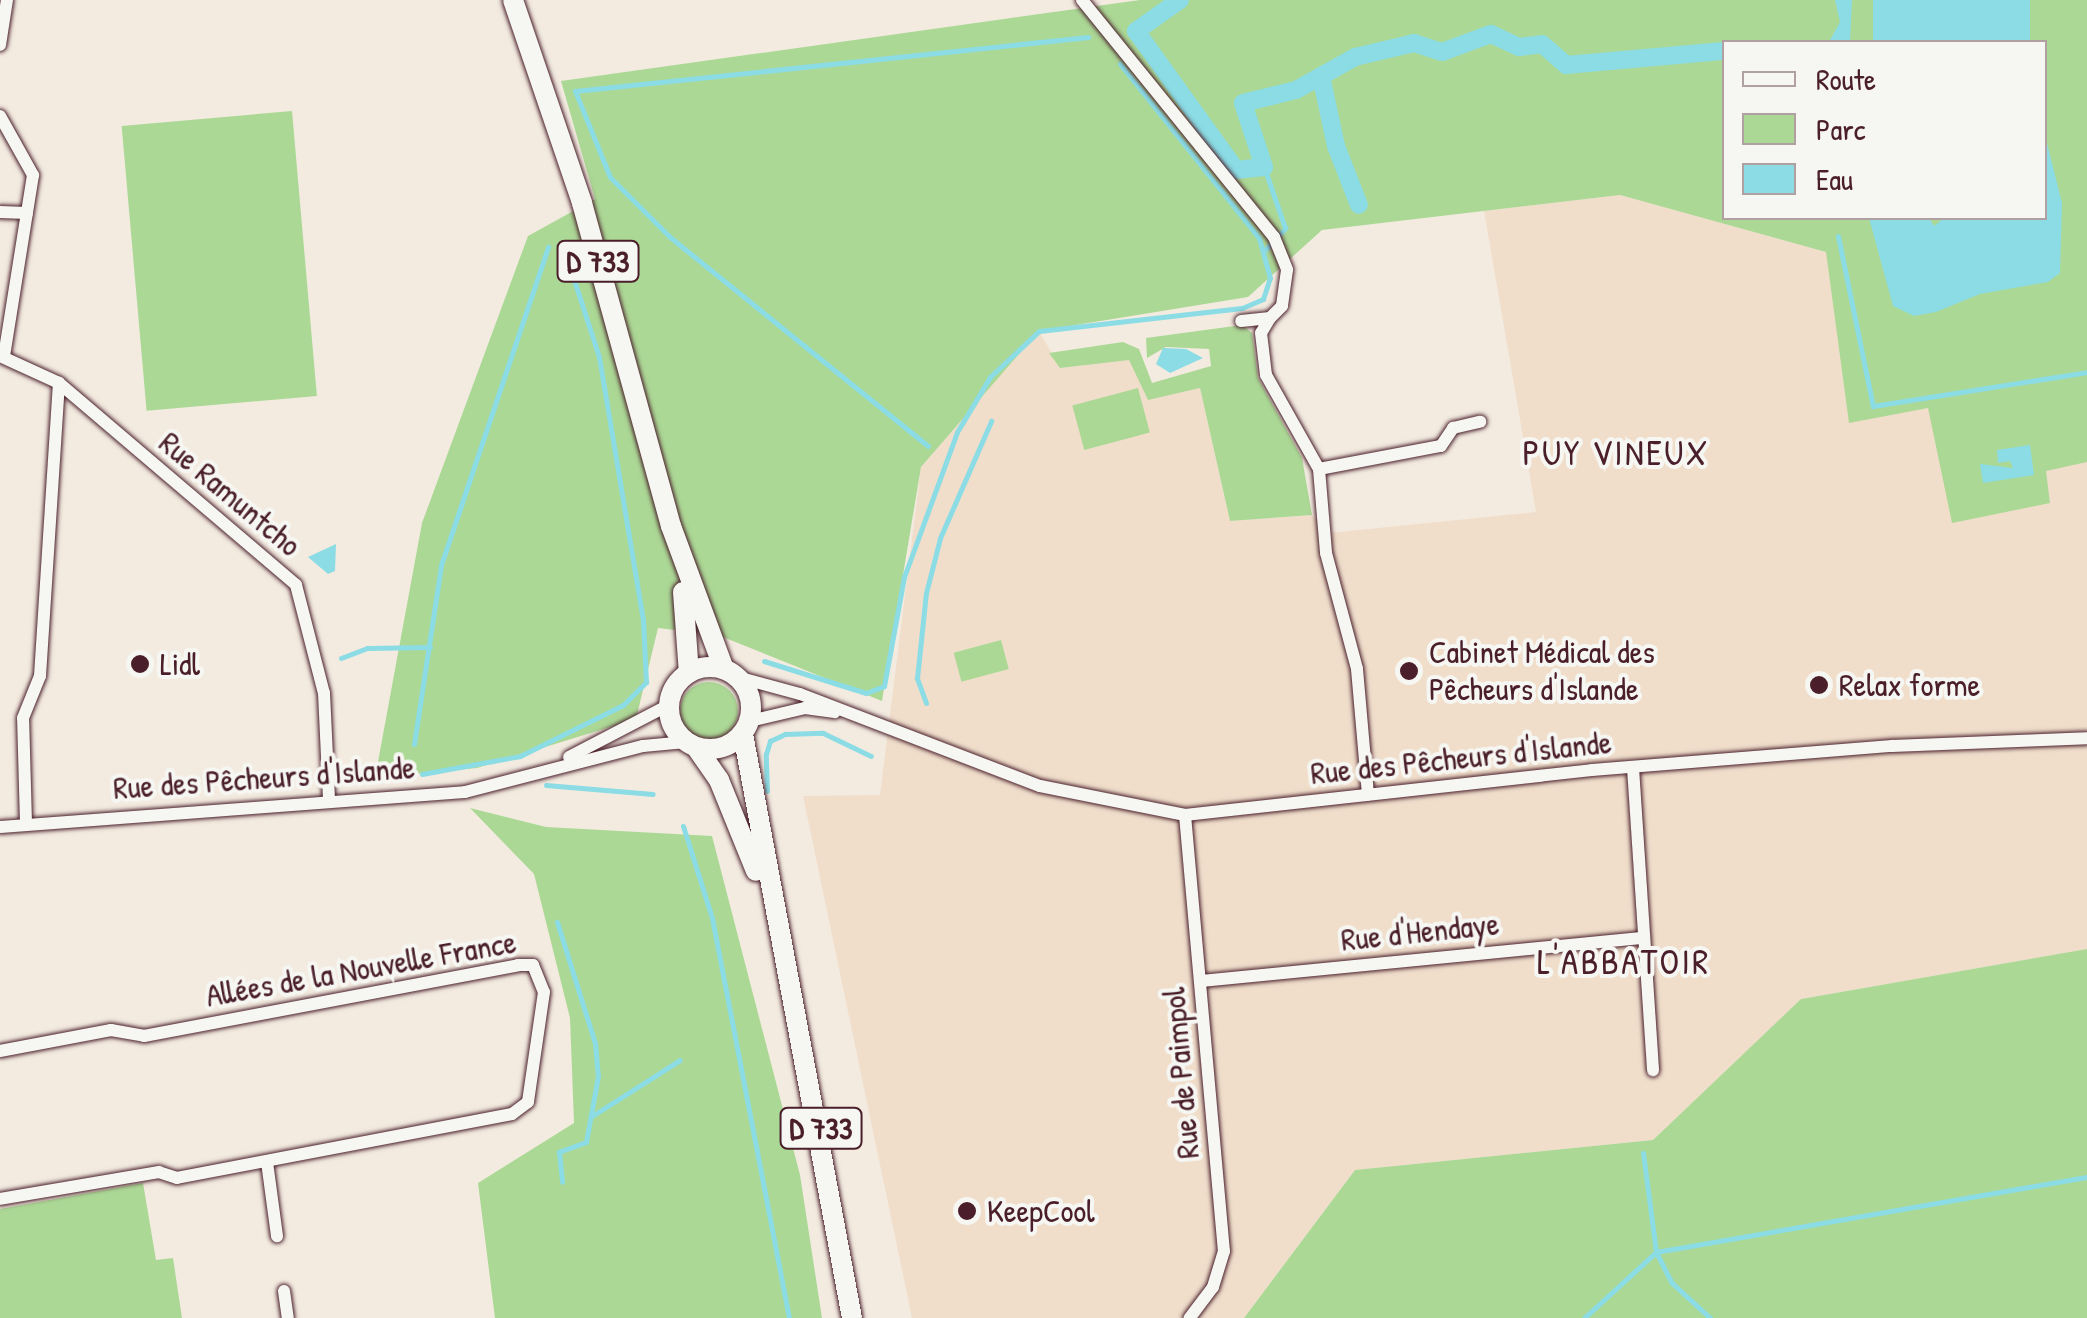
<!DOCTYPE html>
<html>
<head>
<meta charset="utf-8">
<style>
  body { margin:0 }
  #map { position:relative; width:2087px; height:1318px; overflow:hidden; background:#f3ebe0; font-family:"Patrick Hand",sans-serif }
  div>[style] { position:absolute }
  .built>* { inset:0; background:#f0decb }
  .green>* { inset:0; background:#acd896; transform-origin:0 0 }
  .round { border-radius:50% }
  .water>* { inset:0; background:#8bdce4; transform-origin:0 0 }
  .stream>* { height:5px; margin:-2.5px; padding:0 2.5px; transform-origin:2.5px; border-radius:2.5px; background:#8bdce4 }
  .canal>* { height:18px; margin:-9px; padding:0 9px; transform-origin:9px; border-radius:9px; background:#8bdce4 }
  .roads { filter:drop-shadow(0 0 2px #4a1f2b) drop-shadow(0 0 2px #4a1f2b) }
  .minor>* { height:12px; margin:-6px; padding:0 6px; transform-origin:6px; border-radius:6px; background:#f6f6f2 }
  .primary>* { height:20px; margin:-10px; padding:0 10px; transform-origin:10px; border-radius:10px; background:#f6f6f2 }
  .primary>.ring { margin:-10px; padding:0; box-sizing:content-box; background:none; border:20px solid #f6f6f2; border-radius:50% }
  .dots>* { width:28px; height:28px; translate:-50% -50%; box-sizing:border-box; border:5px solid #f6f6f2; border-radius:50% }
  span { translate:-50% -50%; white-space:nowrap; text-align:center; line-height:1.15; -webkit-text-stroke:8px #f6f6f2; paint-order:stroke }
  .shield-label span { padding:2px 8px; background:#f6f6f2; border:2px solid; border-radius:8px; -webkit-text-stroke-width:0 }
  .shield-label { font-size:30px; color:#4a1f2b; font-weight:700 }
  .street-label { font-size:32px; color:#4a1f2b }
  .poi-label { font-size:32px; color:#4a1f2b }
  .left { translate:0 -50%; text-align:left }
  .neighbourhood-label { font-size:35px; color:#4a1f2b; letter-spacing:2.5px }
  .legend { position:absolute; left:1722px; top:40px; width:325px; height:180px; box-sizing:border-box; background:#f6f6f2; border:2px solid #b1a0a2; margin:0; padding:12px 18px; list-style:none; font-size:30px; color:#4a1f2b }
  .legend li { display:flex; align-items:center; gap:20px; height:50px }
  .legend b { width:50px; border:2px solid #b1a0a2 }
</style>
</head>
<body>
<div id="map">
  <div class="built">
    <i style="clip-path:polygon(2087px 0,2087px 949px,1801px 999px,1653px 1140px,1355px 1170px,1244px 1318px,912px 1318px,803px 796px,880px 795px,921px 467px,1039px 331px,1060px 368px,1129px 359px,1148px 399px,1200px 388px,1230px 521px,1312px 515px,1329px 533px,1536px 512px,1484px 211px,1620px 195px,1826px 252px,2044px 218px,2044px 42px)"></i>
  </div>
  <div class="green">
    <i style="clip-path:polygon(evenodd,1140px 0,2087px 0,2087px 462px,2046px 471px,2050px 503px,1952px 523px,1928px 408px,1849px 423px,1826px 252px,1620px 195px,1322px 230px,1248px 297px,1039px 331px,921px 467px,882px 701px,718px 635px,658px 628px,636px 719px,477px 768px,375px 778px,422px 523px,528px 236px,595px 199px,561px 81px,1140px 0,1724px 42px,2044px 42px,2044px 218px,1724px 218px,1724px 42px)"></i>
    <i style="left:292px;top:111px;width:286px;height:171px;rotate:85deg"></i>
    <i style="clip-path:polygon(1242px 325px,1252px 333px,1258px 378px,1302px 458px,1312px 515px,1230px 521px,1200px 388px,1148px 400px,1129px 360px,1060px 368px,1049px 353px,1123px 342px,1139px 349px,1152px 383px,1211px 366px,1209px 349px,1166px 347px,1147px 358px,1146px 338px)"></i>
    <i style="left:1138px;top:388px;width:46px;height:68px;rotate:75deg"></i>
    <i style="left:1001px;top:640px;width:30px;height:49px;rotate:75deg"></i>
    <i class="round" style="left:680px;top:682px;width:58px;height:58px"></i>
    <i style="clip-path:polygon(470px 808px,546px 827px,712px 836px,800px 1175px,822px 1318px,495px 1318px,478px 1183px,574px 1123px,570px 1018px,534px 874px)"></i>
    <i style="clip-path:polygon(2087px 949px,2087px 1318px,1244px 1318px,1355px 1170px,1653px 1140px,1801px 999px)"></i>
    <i style="clip-path:polygon(143px 1183px,156px 1260px,173px 1258px,182px 1318px,0 1318px,0 1209px)"></i>
  </div>
  <div class="water">
    <i style="clip-path:polygon(1835px 0,1852px 0,1850px 42px,1829px 42px,1840px 22px)"></i>
    <i style="left:1873px;top:0;width:157px;height:42px"></i>
    <i style="clip-path:polygon(2045px 135px,2062px 203px,2060px 273px,2048px 282px,1980px 294px,1936px 312px,1914px 316px,1893px 306px,1869px 218px,1929px 218px,1934px 226px,1944px 218px,2044px 218px)"></i>
    <i style="clip-path:polygon(1163px 348px,1186px 349px,1203px 358px,1170px 373px,1156px 364px)"></i>
    <i style="clip-path:polygon(2030px 445px,2034px 475px,1983px 483px,1980px 464px,2013px 468px,2010px 461px,1998px 463px,1997px 450px)"></i>
    <i style="clip-path:polygon(336px 544px,335px 571px,328px 574px,308px 557px)"></i>
  </div>
  <div class="stream">
    <i style="left:1838px;top:236px;width:174px;rotate:78.4deg"></i>
    <i style="left:1873px;top:406px;width:217px;rotate:-9deg"></i>
    <i style="left:1263px;top:252px;width:33px;rotate:-47deg"></i>
    <i style="left:1285px;top:228px;width:65px;rotate:-109deg"></i>
    <i style="left:928px;top:446px;width:332px;rotate:-141deg"></i>
    <i style="left:670px;top:237px;width:85px;rotate:-135deg"></i>
    <i style="left:610px;top:177px;width:93px;rotate:-112.1deg"></i>
    <i style="left:575px;top:91px;width:516px;rotate:-6.01deg"></i>
    <i style="left:341px;top:658px;width:28px;rotate:-21deg"></i>
    <i style="left:367px;top:648px;width:63px;rotate:-0.9deg"></i>
    <i style="left:764px;top:661px;width:107px;rotate:17.4deg"></i>
    <i style="left:866px;top:693px;width:19px;rotate:-21deg"></i>
    <i style="left:884px;top:686px;width:111px;rotate:-79.6deg"></i>
    <i style="left:904px;top:577px;width:154px;rotate:-69.9deg"></i>
    <i style="left:957px;top:432px;width:64px;rotate:-59deg"></i>
    <i style="left:990px;top:377px;width:67px;rotate:-43.2deg"></i>
    <i style="left:1039px;top:331px;width:204px;rotate:-6.5deg"></i>
    <i style="left:1242px;top:308px;width:23px;rotate:-23deg"></i>
    <i style="left:1263px;top:299px;width:22px;rotate:-72deg"></i>
    <i style="left:1270px;top:278px;width:41px;rotate:-105.4deg"></i>
    <i style="left:1259px;top:238px;width:223px;rotate:-128.6deg"></i>
    <i style="left:926px;top:703px;width:27px;rotate:-110deg"></i>
    <i style="left:917px;top:678px;width:85px;rotate:-84deg"></i>
    <i style="left:926px;top:593px;width:57px;rotate:-75.7deg"></i>
    <i style="left:940px;top:538px;width:128px;rotate:-66.4deg"></i>
    <i style="left:414px;top:744px;width:181px;rotate:-81.4deg"></i>
    <i style="left:441px;top:565px;width:336px;rotate:-71.4deg"></i>
    <i style="left:422px;top:774px;width:100px;rotate:-10.4deg"></i>
    <i style="left:520px;top:756px;width:115px;rotate:-26.3deg"></i>
    <i style="left:623px;top:705px;width:33px;rotate:-45deg"></i>
    <i style="left:646px;top:682px;width:62px;rotate:-92.8deg"></i>
    <i style="left:643px;top:620px;width:267px;rotate:-99.5deg"></i>
    <i style="left:599px;top:357px;width:94px;rotate:-108deg"></i>
    <i style="left:546px;top:785px;width:107px;rotate:4.8deg"></i>
    <i style="left:767px;top:791px;width:37px;rotate:-92deg"></i>
    <i style="left:766px;top:754px;width:14px;rotate:-73deg"></i>
    <i style="left:770px;top:741px;width:17px;rotate:-25deg"></i>
    <i style="left:785px;top:734px;width:38px;rotate:-2deg"></i>
    <i style="left:823px;top:733px;width:53px;rotate:25.6deg"></i>
    <i style="left:683px;top:826px;width:96px;rotate:72.5deg"></i>
    <i style="left:712px;top:918px;width:407px;rotate:79.1deg"></i>
    <i style="left:557px;top:922px;width:127px;rotate:72.6deg"></i>
    <i style="left:595px;top:1043px;width:33px;rotate:85deg"></i>
    <i style="left:598px;top:1076px;width:67px;rotate:100.3deg"></i>
    <i style="left:586px;top:1142px;width:29px;rotate:160deg"></i>
    <i style="left:559px;top:1152px;width:30px;rotate:84deg"></i>
    <i style="left:592px;top:1116px;width:104px;rotate:-32.5deg"></i>
    <i style="left:1643px;top:1153px;width:100px;rotate:82.5deg"></i>
    <i style="left:1656px;top:1252px;width:35px;rotate:63deg"></i>
    <i style="left:1672px;top:1283px;width:52px;rotate:42.6deg"></i>
    <i style="left:1584px;top:1318px;width:98px;rotate:-42.5deg"></i>
    <i style="left:1656px;top:1252px;width:437px;rotate:-9.9deg"></i>
  </div>
  <div class="canal">
    <i style="left:1180px;top:0;width:54px;rotate:144.8deg"></i>
    <i style="left:1136px;top:31px;width:171px;rotate:54.3deg"></i>
    <i style="left:1236px;top:170px;width:28px;rotate:-6deg"></i>
    <i style="left:1264px;top:167px;width:67px;rotate:-108.2deg"></i>
    <i style="left:1243px;top:103px;width:55px;rotate:-13.8deg"></i>
    <i style="left:1296px;top:90px;width:68px;rotate:-29.2deg"></i>
    <i style="left:1355px;top:57px;width:61px;rotate:-13.3deg"></i>
    <i style="left:1414px;top:43px;width:29px;rotate:18deg"></i>
    <i style="left:1442px;top:52px;width:52px;rotate:-20.2deg"></i>
    <i style="left:1491px;top:34px;width:31px;rotate:25deg"></i>
    <i style="left:1519px;top:47px;width:23px;rotate:-7deg"></i>
    <i style="left:1542px;top:44px;width:32px;rotate:41deg"></i>
    <i style="left:1566px;top:65px;width:159px;rotate:-5.1deg"></i>
    <i style="left:1321px;top:76px;width:72px;rotate:77.9deg"></i>
    <i style="left:1336px;top:146px;width:63px;rotate:68.7deg"></i>
  </div>
  <div class="roads">
    <div class="minor">
      <i style="left:1082px;top:0;width:305px;rotate:51deg"></i>
      <i style="left:1274px;top:237px;width:35px;rotate:68deg"></i>
      <i style="left:1287px;top:270px;width:36px;rotate:98deg"></i>
      <i style="left:1282px;top:306px;width:17px;rotate:135deg"></i>
      <i style="left:1270px;top:318px;width:29px;rotate:174deg"></i>
      <i style="left:0;top:45px;width:46px;rotate:-81.2deg"></i>
      <i style="left:0;top:116px;width:68px;rotate:60.8deg"></i>
      <i style="left:33px;top:175px;width:184px;rotate:99.1deg"></i>
      <i style="left:0;top:212px;width:27px;rotate:2deg"></i>
      <i style="left:1270px;top:318px;width:17px;rotate:121deg"></i>
      <i style="left:1261px;top:333px;width:42px;rotate:83.2deg"></i>
      <i style="left:1266px;top:375px;width:108px;rotate:60.6deg"></i>
      <i style="left:1319px;top:469px;width:84px;rotate:85.2deg"></i>
      <i style="left:1326px;top:553px;width:120px;rotate:75deg"></i>
      <i style="left:1357px;top:669px;width:126px;rotate:85deg"></i>
      <i style="left:0;top:356px;width:65px;rotate:24.6deg"></i>
      <i style="left:59px;top:383px;width:311px;rotate:40.4deg"></i>
      <i style="left:296px;top:585px;width:112px;rotate:75.5deg"></i>
      <i style="left:324px;top:693px;width:107px;rotate:87.3deg"></i>
      <i style="left:1319px;top:469px;width:124px;rotate:-10.7deg"></i>
      <i style="left:1441px;top:446px;width:22px;rotate:-56deg"></i>
      <i style="left:1453px;top:428px;width:28px;rotate:-13deg"></i>
      <i style="left:737px;top:677px;width:65px;rotate:15.1deg"></i>
      <i style="left:800px;top:694px;width:257px;rotate:21deg"></i>
      <i style="left:1040px;top:786px;width:148px;rotate:11.3deg"></i>
      <i style="left:1185px;top:815px;width:409px;rotate:-6.3deg"></i>
      <i style="left:1592px;top:770px;width:301px;rotate:-4.6deg"></i>
      <i style="left:1892px;top:746px;width:195px;rotate:-2.3deg"></i>
      <i style="left:750px;top:721px;width:57px;rotate:-13.3deg"></i>
      <i style="left:805px;top:708px;width:30px;rotate:8deg"></i>
      <i style="left:569px;top:757px;width:113px;rotate:-27.5deg"></i>
      <i style="left:1633px;top:768px;width:303px;rotate:86.2deg"></i>
      <i style="left:1185px;top:815px;width:438px;rotate:84.9deg"></i>
      <i style="left:1224px;top:1251px;width:38px;rotate:107deg"></i>
      <i style="left:1213px;top:1287px;width:39px;rotate:127deg"></i>
      <i style="left:26px;top:823px;width:105px;rotate:-91.6deg"></i>
      <i style="left:23px;top:718px;width:45px;rotate:-68deg"></i>
      <i style="left:40px;top:676px;width:294px;rotate:-86.3deg"></i>
      <i style="left:0;top:827px;width:466px;rotate:-4.3deg"></i>
      <i style="left:465px;top:792px;width:184px;rotate:-14.5deg"></i>
      <i style="left:643px;top:746px;width:43px;rotate:-5.3deg"></i>
      <i style="left:1202px;top:981px;width:443px;rotate:-5.6deg"></i>
      <i style="left:0;top:1051px;width:113px;rotate:-10.7deg"></i>
      <i style="left:111px;top:1030px;width:34px;rotate:10deg"></i>
      <i style="left:144px;top:1036px;width:381px;rotate:-10.7deg"></i>
      <i style="left:518px;top:965px;width:15px"></i>
      <i style="left:533px;top:965px;width:29px;rotate:68deg"></i>
      <i style="left:544px;top:992px;width:111px;rotate:98.3deg"></i>
      <i style="left:528px;top:1102px;width:20px;rotate:143deg"></i>
      <i style="left:512px;top:1114px;width:341px;rotate:169.2deg"></i>
      <i style="left:177px;top:1178px;width:19px;rotate:-162deg"></i>
      <i style="left:159px;top:1172px;width:161px;rotate:170.4deg"></i>
      <i style="left:267px;top:1162px;width:75px;rotate:82.3deg"></i>
      <i style="left:284px;top:1291px;width:27px;rotate:82deg"></i>
    </div>
    <div class="primary">
      <i style="left:513px;top:0;width:214px;rotate:71.2deg"></i>
      <i style="left:582px;top:203px;width:335px;rotate:74.6deg"></i>
      <i style="left:671px;top:526px;width:153px;rotate:69.7deg"></i>
      <i style="left:683px;top:592px;width:81px;rotate:85.8deg"></i>
      <i class="ring" style="left:669px;top:667px;width:62px;height:62px"></i>
      <i style="left:743px;top:734px;width:594px;rotate:79.43deg"></i>
      <i style="left:696px;top:747px;width:40px;rotate:55.1deg"></i>
      <i style="left:719px;top:780px;width:98px;rotate:67.9deg"></i>
    </div>
  </div>
  <div class="dots">
    <i style="left:140px;top:664px;background:#4a1f2b"></i>
    <i style="left:1409px;top:671px;background:#4a1f2b"></i>
    <i style="left:1819px;top:685px;background:#4a1f2b"></i>
    <i style="left:967px;top:1211px;background:#4a1f2b"></i>
  </div>
  <div class="shield-label">
    <span style="left:598px;top:261px">D 733</span>
    <span style="left:821px;top:1128px">D 733</span>
  </div>
  <div class="street-label">
    <span style="left:230px;top:494px;rotate:40deg">Rue Ramuntcho</span>
    <span style="left:1461px;top:758px;rotate:-6deg">Rue des Pêcheurs d'Islande</span>
    <span style="left:264px;top:778px;rotate:-4deg">Rue des Pêcheurs d'Islande</span>
    <span style="left:1420px;top:932px;rotate:-6deg">Rue d'Hendaye</span>
    <span style="left:361px;top:969px;rotate:-10deg">Allées de la Nouvelle France</span>
    <span style="left:1181px;top:1073px;rotate:-95deg">Rue de Paimpol</span>
  </div>
  <div class="poi-label">
    <span class="left" style="left:1429px;top:671px">Cabinet Médical des<br>Pêcheurs d'Islande</span>
    <span class="left" style="left:160px;top:664px">Lidl</span>
    <span class="left" style="left:1839px;top:685px">Relax forme</span>
    <span class="left" style="left:987px;top:1211px">KeepCool</span>
  </div>
  <div class="neighbourhood-label">
    <span style="left:1616px;top:453px">PUY VINEUX</span>
    <span style="left:1624px;top:962px">L'ABBATOIR</span>
  </div>
  <ul class="legend">
  <li><b style="height:12px;background:#f6f6f2"></b>Route</li>
  <li><b style="height:28px;background:#acd896"></b>Parc</li>
  <li><b style="height:28px;background:#8bdce4"></b>Eau</li>
  </ul>
</div>
</body>
</html>
